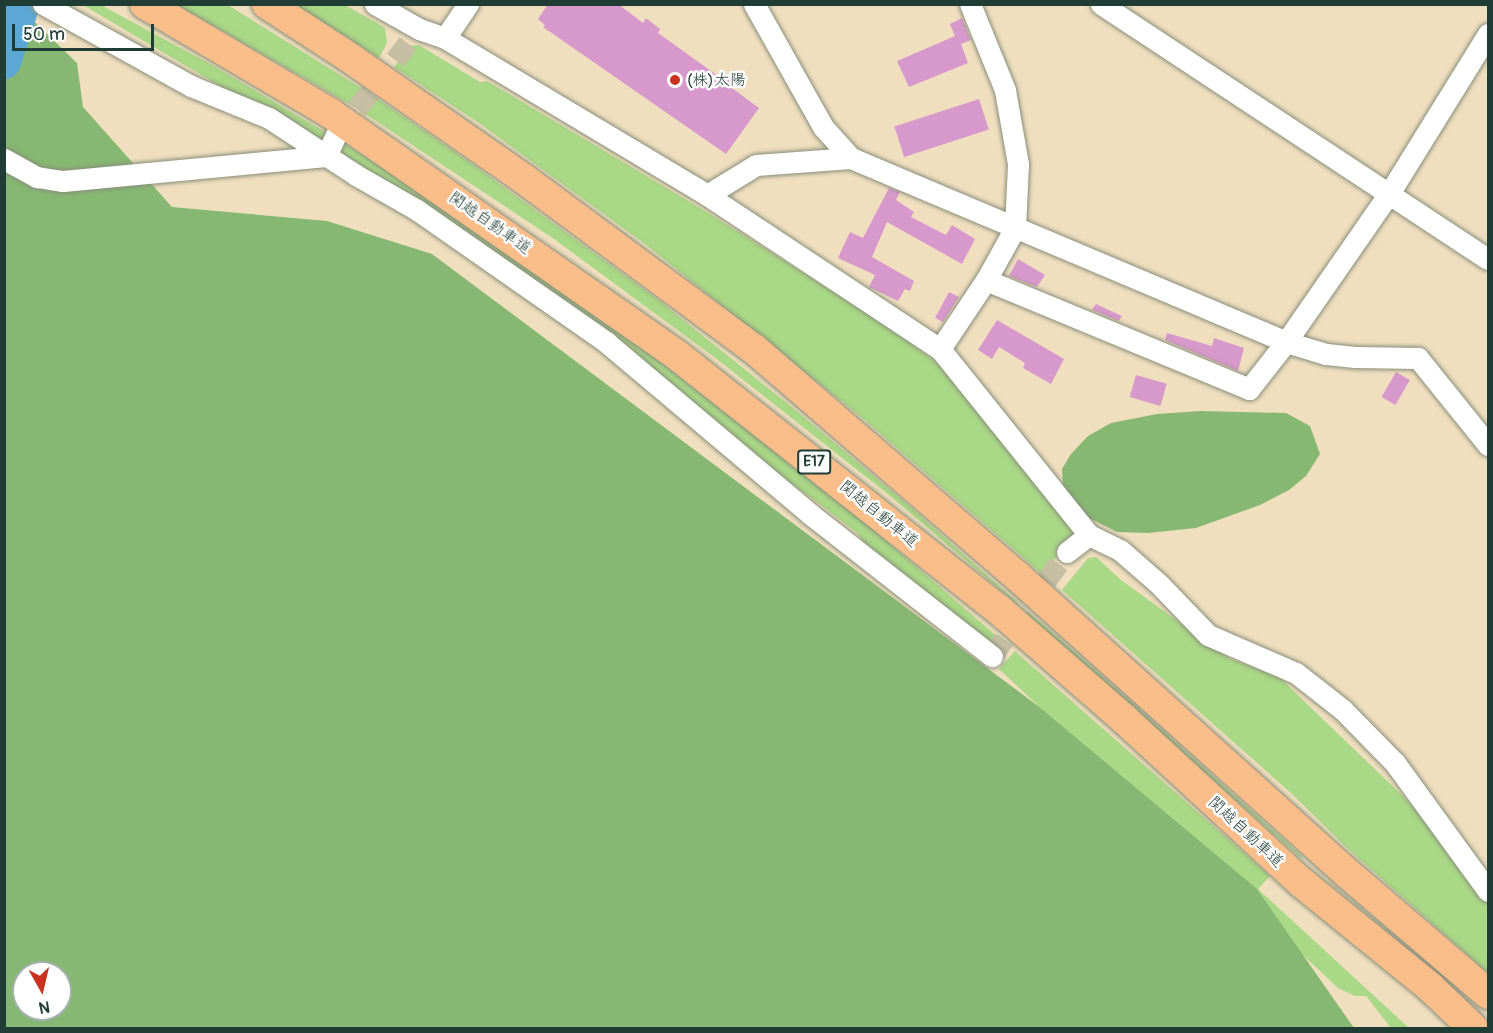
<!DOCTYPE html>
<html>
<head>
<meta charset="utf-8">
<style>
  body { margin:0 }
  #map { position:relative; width:1493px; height:1033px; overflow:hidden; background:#f0dfbf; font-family:Pangolin,"Klee One",sans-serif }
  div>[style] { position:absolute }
  .green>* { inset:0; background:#a9d886 }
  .forest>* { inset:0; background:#86b873 }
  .river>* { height:34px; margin:-17px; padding:0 17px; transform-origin:17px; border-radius:17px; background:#5ca8d5 }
  .building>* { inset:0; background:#d799cb; transform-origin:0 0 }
  .minor-tunnel>* { height:21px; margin-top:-10.5px; transform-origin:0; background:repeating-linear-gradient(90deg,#c6bfa3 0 21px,transparent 0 31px) }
  .roads { filter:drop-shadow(0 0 2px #888e7a) drop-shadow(0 0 2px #888e7a) }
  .minor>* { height:21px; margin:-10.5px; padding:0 10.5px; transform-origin:10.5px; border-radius:10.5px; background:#fff }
  .highway>* { height:30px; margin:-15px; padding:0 15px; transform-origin:15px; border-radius:15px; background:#f8bd89 }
  .dots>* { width:16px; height:16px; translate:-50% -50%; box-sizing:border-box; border:3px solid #fff; border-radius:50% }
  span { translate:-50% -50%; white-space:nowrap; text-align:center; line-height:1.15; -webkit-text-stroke:5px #fff; paint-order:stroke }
  .shield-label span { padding:2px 4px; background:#fff; border:2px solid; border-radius:4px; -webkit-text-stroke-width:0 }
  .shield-label { font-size:15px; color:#1f3d34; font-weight:700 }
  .poi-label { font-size:16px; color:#1f3d34 }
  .left { translate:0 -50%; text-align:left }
  .street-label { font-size:16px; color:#1f3d34 }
  .frame { position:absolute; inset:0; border:6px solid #1f3d34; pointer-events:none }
  .north { position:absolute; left:12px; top:961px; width:60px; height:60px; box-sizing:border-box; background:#fff; border:2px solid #a5b1ae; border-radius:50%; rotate:172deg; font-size:16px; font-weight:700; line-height:24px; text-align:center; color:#1f3d34 }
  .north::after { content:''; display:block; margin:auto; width:21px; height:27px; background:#c8321e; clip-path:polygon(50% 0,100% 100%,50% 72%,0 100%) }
  .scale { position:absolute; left:12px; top:24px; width:142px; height:27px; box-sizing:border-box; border:3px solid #1f3d34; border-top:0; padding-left:8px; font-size:18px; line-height:21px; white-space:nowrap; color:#1f3d34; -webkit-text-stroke:4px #fff; paint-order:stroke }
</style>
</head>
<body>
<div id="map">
  <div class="green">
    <i style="clip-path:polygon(83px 5px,101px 5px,212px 65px,330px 135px,317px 147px,271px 116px)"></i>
    <i style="clip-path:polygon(177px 5px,228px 5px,361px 88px,351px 105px)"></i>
    <i style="clip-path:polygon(295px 5px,345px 5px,377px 23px,385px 28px,387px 43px,379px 58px)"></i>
    <i style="clip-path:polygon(419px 45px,480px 82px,487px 81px,710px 214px,889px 327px,937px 363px,1075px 531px,1043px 575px,861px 417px,645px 244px,479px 123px,394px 67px,410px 46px)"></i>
    <i style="clip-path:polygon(375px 97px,464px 158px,657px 299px,793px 408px,907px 504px,1018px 603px,1017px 604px,889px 495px,718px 360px,554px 239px,364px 113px)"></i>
    <i style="clip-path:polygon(345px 144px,441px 206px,584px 303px,853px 512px,1000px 639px,990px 650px,880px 562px,856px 532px,817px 502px,336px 155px)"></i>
    <i style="clip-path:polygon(1096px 557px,1121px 580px,1230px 659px,1279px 677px,1407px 800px,1466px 866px,1488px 900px,1488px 973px,1347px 848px,1291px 793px,1062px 590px,1088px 558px)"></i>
    <i style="clip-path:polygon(1027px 611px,1078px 655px,1303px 857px,1301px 858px,1026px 613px)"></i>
    <i style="clip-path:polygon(1015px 651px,1270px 876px,1258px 889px,1409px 1028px,1391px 1028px,1366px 996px,1355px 996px,1338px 988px,999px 669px)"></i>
  </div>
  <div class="forest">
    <i style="clip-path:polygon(evenodd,5px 4px,17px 5px,77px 63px,83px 107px,172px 207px,327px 221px,432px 254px,1038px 706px,1257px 889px,1354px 1028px,5px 1028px,5px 4px,24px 973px,60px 973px,60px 1009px,24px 1009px,24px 973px)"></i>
    <i style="clip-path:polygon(1201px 411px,1286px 413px,1310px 426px,1320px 454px,1306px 476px,1289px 490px,1260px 505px,1196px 528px,1148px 533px,1117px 532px,1083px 515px,1063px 486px,1062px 469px,1071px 454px,1088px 436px,1111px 423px,1157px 414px)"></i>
  </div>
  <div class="river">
    <i style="left:4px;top:62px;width:61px;rotate:-71.9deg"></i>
  </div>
  <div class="building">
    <i style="clip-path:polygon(548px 4px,618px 4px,643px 23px,646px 18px,660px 29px,658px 33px,718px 76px,722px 71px,736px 82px,732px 88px,759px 108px,726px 154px,543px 27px,545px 25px,538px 19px)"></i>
    <i style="clip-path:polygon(962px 18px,971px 40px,961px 44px,968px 63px,909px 87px,897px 61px,955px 36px,950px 24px)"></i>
    <i style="left:979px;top:99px;width:32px;height:89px;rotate:72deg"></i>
    <i style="clip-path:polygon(889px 188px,900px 192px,896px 200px,914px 212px,911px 217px,946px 235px,952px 225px,975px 239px,962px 264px,887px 222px,872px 257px,914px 281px,910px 291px,905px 289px,898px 301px,869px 287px,875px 275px,838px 258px,850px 232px,863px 238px)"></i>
    <i style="clip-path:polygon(1018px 259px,1045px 275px,1037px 287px,1009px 276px)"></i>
    <i style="clip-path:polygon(949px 292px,959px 297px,943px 322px,935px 318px)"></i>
    <i style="clip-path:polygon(1096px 304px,1122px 316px,1119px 321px,1092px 310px)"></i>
    <i style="clip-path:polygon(997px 320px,1064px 359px,1051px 384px,1023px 368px,1025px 363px,999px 347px,992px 359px,978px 350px)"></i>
    <i style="clip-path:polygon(1167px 333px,1212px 346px,1214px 338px,1244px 348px,1238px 371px,1165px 340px)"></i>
    <i style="left:1396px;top:372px;width:16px;height:29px;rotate:30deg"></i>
    <i style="left:1136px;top:375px;width:32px;height:23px;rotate:16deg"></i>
  </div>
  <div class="minor-tunnel">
    <i style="left:338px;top:133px;width:132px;rotate:-52.1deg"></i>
    <i style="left:992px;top:656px;width:128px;rotate:-54.2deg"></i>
  </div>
  <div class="roads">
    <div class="minor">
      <i style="left:43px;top:4px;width:169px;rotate:29deg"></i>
      <i style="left:191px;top:86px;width:84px;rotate:22.3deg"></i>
      <i style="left:269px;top:118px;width:104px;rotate:33.2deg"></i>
      <i style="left:356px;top:175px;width:70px;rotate:29.8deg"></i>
      <i style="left:417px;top:210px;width:231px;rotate:34.9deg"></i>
      <i style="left:606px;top:342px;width:267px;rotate:40.1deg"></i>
      <i style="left:810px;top:514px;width:231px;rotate:38deg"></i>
      <i style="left:375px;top:4px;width:51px;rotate:29.6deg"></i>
      <i style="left:419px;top:29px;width:28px;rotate:19deg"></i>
      <i style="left:445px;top:38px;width:305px;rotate:30.9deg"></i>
      <i style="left:707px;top:195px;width:57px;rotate:-31.5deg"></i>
      <i style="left:756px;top:165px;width:95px;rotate:-4.2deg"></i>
      <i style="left:851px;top:158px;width:472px;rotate:22.9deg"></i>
      <i style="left:1286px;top:342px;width:42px;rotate:16.7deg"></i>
      <i style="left:1326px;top:354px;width:29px;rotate:6deg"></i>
      <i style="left:1355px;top:357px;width:63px;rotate:0.9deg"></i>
      <i style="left:1418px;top:358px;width:112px;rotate:51.2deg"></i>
      <i style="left:754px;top:4px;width:141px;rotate:60.7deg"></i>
      <i style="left:823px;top:127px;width:42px;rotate:47.9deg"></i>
      <i style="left:1101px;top:4px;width:463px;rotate:33.4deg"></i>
      <i style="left:445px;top:38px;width:41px;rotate:-55.9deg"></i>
      <i style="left:4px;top:159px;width:38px;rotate:29deg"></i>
      <i style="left:37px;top:177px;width:26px;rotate:9deg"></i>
      <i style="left:63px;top:181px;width:264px;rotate:-5.4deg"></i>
      <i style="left:326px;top:156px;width:23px;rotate:-65deg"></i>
      <i style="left:707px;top:195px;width:279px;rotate:33.5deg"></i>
      <i style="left:940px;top:349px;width:83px;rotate:-56.3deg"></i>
      <i style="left:986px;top:280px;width:60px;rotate:-60.9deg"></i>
      <i style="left:1015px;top:228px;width:64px;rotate:-87.3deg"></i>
      <i style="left:1018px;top:164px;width:75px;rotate:-100deg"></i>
      <i style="left:1005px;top:90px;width:93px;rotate:-112.1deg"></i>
      <i style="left:986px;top:280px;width:285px;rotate:22.5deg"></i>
      <i style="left:1249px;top:389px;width:60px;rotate:-51.8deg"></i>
      <i style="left:1286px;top:342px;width:183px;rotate:-55.3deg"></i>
      <i style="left:1390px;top:192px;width:186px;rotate:-58.2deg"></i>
      <i style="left:940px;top:349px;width:238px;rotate:51.3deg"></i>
      <i style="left:1089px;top:535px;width:34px;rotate:26deg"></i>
      <i style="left:1120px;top:550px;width:50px;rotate:41deg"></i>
      <i style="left:1158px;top:583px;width:72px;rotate:46.1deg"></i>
      <i style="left:1208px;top:635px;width:96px;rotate:23.4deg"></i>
      <i style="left:1296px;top:673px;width:60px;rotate:38.2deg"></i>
      <i style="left:1343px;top:710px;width:74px;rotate:45.5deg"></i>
      <i style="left:1395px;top:763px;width:158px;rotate:54deg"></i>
      <i style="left:1067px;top:552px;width:28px;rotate:-38deg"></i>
    </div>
    <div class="highway">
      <i style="left:145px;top:4px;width:215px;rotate:30.5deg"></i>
      <i style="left:330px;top:113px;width:423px;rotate:34.9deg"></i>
      <i style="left:677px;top:355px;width:409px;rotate:38.4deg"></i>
      <i style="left:998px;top:609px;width:167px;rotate:41.1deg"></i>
      <i style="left:1124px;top:719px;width:242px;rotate:42.7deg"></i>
      <i style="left:1302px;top:883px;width:166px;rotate:39.1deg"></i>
      <i style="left:1431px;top:988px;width:58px;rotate:43.6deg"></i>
      <i style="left:267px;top:4px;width:99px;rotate:33deg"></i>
      <i style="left:350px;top:58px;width:212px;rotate:34.8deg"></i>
      <i style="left:524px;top:179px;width:286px;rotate:36.5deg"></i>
      <i style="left:754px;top:349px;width:347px;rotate:40.8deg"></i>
      <i style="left:1017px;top:576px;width:444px;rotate:42deg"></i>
      <i style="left:1347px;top:873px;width:186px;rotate:40.6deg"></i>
    </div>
  </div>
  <div class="dots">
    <i style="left:675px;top:80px;background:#c8321e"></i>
  </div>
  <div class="shield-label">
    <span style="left:814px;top:462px">E17</span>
  </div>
  <div class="poi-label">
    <span class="left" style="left:687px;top:80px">(株)太陽</span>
  </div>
  <div class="street-label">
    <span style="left:490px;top:223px;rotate:35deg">関越自動車道</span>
    <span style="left:879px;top:514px;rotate:39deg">関越自動車道</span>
    <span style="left:1246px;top:832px;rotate:43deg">関越自動車道</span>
  </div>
  <div class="frame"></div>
  <div class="north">N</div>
  <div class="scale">50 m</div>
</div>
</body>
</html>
